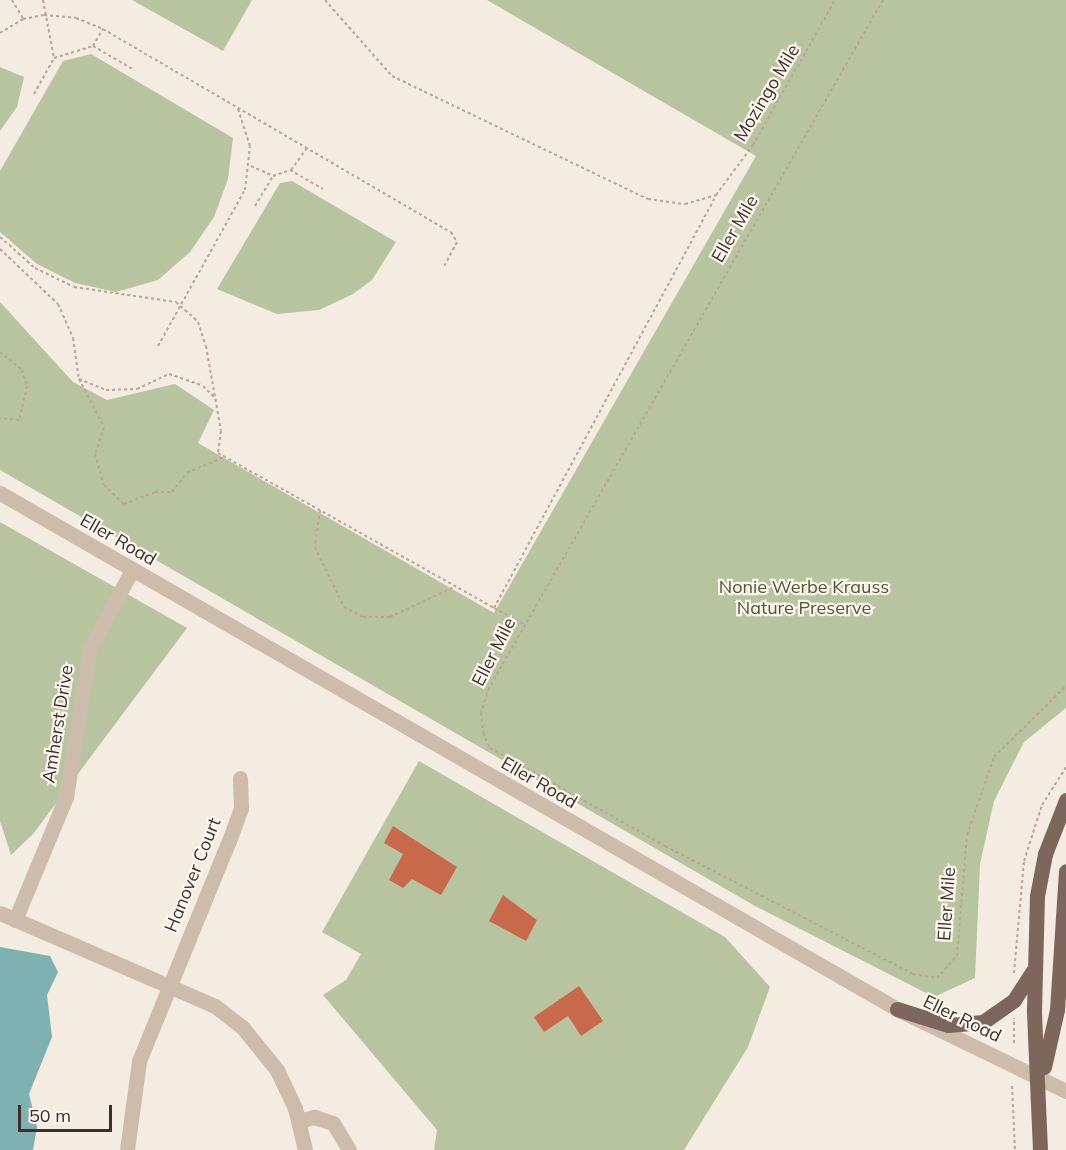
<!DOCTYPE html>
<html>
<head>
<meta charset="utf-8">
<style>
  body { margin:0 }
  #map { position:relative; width:1066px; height:1150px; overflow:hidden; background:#f4ebe1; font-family:Mulish,sans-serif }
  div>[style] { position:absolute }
  .green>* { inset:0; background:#b8c4a0 }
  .water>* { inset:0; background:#7fb0b2 }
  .building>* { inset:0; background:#c8694b }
  .path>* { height:2px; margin-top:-1px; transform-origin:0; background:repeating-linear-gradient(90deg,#b9a596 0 3px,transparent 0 6px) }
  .minor>* { height:15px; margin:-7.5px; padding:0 7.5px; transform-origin:7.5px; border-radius:7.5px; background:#cdbbac }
  .major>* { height:15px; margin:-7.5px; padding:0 7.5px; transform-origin:7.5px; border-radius:7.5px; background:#7d675c }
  span { translate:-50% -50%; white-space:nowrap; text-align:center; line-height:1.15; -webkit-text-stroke:4.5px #fbf5ee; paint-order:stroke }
  .street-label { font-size:18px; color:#3b302b }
  .park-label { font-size:18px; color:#4a5a2e }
  .scale { position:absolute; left:18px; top:1105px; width:94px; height:27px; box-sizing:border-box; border:3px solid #3b302b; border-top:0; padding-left:8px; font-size:18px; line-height:21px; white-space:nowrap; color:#3b302b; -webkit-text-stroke:4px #fbf5ee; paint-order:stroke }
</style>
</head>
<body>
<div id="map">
  <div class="green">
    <i style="clip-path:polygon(132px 0,252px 0,223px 51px)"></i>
    <i style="clip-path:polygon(487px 0,1066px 0,1066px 708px,1024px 742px,994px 801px,980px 864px,975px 978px,934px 997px,755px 906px,0 470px,0 302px,73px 382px,107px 400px,175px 384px,214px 410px,198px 443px,494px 613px,756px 156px)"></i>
    <i style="clip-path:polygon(91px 54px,233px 138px,228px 179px,214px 217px,190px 252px,158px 280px,116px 292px,75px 283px,37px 264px,0 232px,0 171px,63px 61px)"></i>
    <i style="clip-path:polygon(0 67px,24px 77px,17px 107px,0 131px)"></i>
    <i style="clip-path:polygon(292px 181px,396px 242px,372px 280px,353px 294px,319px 310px,277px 314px,217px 289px,280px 183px)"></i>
    <i style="clip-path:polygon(0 522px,187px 628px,33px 834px,11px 855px,0 821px)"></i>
    <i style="clip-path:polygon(419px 761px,725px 937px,770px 987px,748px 1047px,684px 1150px,434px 1150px,437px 1130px,323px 995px,346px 980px,361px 954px,322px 932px)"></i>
  </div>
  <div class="water">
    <i style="clip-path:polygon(0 947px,50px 956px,58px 972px,47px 995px,52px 1037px,29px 1094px,37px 1127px,33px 1150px,0 1150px)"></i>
  </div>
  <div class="building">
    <i style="clip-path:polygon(393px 826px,457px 867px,441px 895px,412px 879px,403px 888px,389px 880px,403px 854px,384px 843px)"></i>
    <i style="clip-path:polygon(503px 895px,537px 920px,526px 941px,489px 921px)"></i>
    <i style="clip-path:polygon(579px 986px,603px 1021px,581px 1036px,568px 1016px,544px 1032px,534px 1017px)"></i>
  </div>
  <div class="path">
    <i style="left:12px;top:0;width:21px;rotate:59deg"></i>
    <i style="left:43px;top:0;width:59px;rotate:79.3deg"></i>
    <i style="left:325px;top:0;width:101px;rotate:48.6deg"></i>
    <i style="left:392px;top:76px;width:284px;rotate:25.7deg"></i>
    <i style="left:648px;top:199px;width:37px;rotate:8deg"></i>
    <i style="left:685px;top:204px;width:32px;rotate:-16deg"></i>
    <i style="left:883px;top:0;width:793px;rotate:119.8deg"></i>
    <i style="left:489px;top:688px;width:26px;rotate:108deg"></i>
    <i style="left:481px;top:713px;width:20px;rotate:84deg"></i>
    <i style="left:483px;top:733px;width:17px;rotate:65deg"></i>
    <i style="left:490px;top:748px;width:201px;rotate:29.2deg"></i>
    <i style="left:665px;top:846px;width:279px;rotate:27.3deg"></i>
    <i style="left:913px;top:974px;width:24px;rotate:9deg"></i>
    <i style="left:937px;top:978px;width:30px;rotate:-48deg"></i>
    <i style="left:957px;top:956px;width:121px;rotate:-85.3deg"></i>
    <i style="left:967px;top:835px;width:83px;rotate:-70.9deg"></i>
    <i style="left:994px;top:757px;width:101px;rotate:-44.6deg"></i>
    <i style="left:0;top:33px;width:27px;rotate:-31deg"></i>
    <i style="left:23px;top:19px;width:21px;rotate:-11deg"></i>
    <i style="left:44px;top:15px;width:32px;rotate:5deg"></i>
    <i style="left:76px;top:18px;width:29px;rotate:22deg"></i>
    <i style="left:103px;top:29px;width:403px;rotate:30.3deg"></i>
    <i style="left:451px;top:232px;width:12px;rotate:59deg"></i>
    <i style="left:457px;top:242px;width:27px;rotate:118deg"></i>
    <i style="left:93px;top:46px;width:20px;rotate:-60deg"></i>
    <i style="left:34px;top:94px;width:41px;rotate:-60.9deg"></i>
    <i style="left:54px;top:58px;width:41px;rotate:-17.1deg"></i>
    <i style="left:93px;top:46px;width:48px;rotate:30.3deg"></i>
    <i style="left:251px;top:166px;width:24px;rotate:24deg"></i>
    <i style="left:291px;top:170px;width:27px;rotate:-54deg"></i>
    <i style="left:255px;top:206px;width:35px;rotate:-59deg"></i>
    <i style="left:273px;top:176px;width:18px;rotate:-19deg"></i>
    <i style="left:290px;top:170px;width:38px;rotate:30deg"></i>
    <i style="left:0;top:237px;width:47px;rotate:41.5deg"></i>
    <i style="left:35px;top:268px;width:43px;rotate:26deg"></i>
    <i style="left:74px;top:287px;width:103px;rotate:8.4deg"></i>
    <i style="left:176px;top:302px;width:30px;rotate:42deg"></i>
    <i style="left:198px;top:322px;width:25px;rotate:72deg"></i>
    <i style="left:206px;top:346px;width:86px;rotate:80deg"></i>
    <i style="left:221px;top:431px;width:22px;rotate:98deg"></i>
    <i style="left:218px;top:453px;width:317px;rotate:29.3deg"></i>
    <i style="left:494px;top:608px;width:469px;rotate:-61.7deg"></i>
    <i style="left:716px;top:195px;width:62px;rotate:-53.5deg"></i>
    <i style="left:753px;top:145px;width:167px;rotate:-60.5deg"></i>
    <i style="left:0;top:249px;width:80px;rotate:43.5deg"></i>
    <i style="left:58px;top:304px;width:37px;rotate:66deg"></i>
    <i style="left:73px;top:338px;width:41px;rotate:81.7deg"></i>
    <i style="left:79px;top:379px;width:29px;rotate:22deg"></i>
    <i style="left:106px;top:390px;width:31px;rotate:-2deg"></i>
    <i style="left:137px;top:389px;width:35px;rotate:-25deg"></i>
    <i style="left:169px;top:374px;width:36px;rotate:19deg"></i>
    <i style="left:203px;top:386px;width:17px;rotate:45deg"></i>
    <i style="left:158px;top:346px;width:179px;rotate:-60.9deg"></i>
    <i style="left:245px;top:190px;width:44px;rotate:-83.5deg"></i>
    <i style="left:250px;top:146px;width:40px;rotate:-108deg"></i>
    <i style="left:0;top:352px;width:28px;rotate:39deg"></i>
    <i style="left:22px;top:370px;width:17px;rotate:73deg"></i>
    <i style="left:27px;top:386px;width:35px;rotate:103deg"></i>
    <i style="left:19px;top:420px;width:19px;rotate:-174deg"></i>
    <i style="left:79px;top:379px;width:54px;rotate:62.5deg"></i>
    <i style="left:104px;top:427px;width:28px;rotate:108deg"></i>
    <i style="left:95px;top:454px;width:32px;rotate:74deg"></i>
    <i style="left:104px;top:485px;width:28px;rotate:44deg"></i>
    <i style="left:124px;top:504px;width:33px;rotate:-21deg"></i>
    <i style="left:155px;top:492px;width:17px"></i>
    <i style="left:172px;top:492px;width:24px;rotate:-52deg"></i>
    <i style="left:187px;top:473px;width:40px;rotate:-23.4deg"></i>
    <i style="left:320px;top:510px;width:37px;rotate:98deg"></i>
    <i style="left:315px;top:547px;width:67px;rotate:64.2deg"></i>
    <i style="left:344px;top:607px;width:21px;rotate:28deg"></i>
    <i style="left:363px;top:617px;width:27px"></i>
    <i style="left:390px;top:617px;width:71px;rotate:-25.1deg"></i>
    <i style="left:494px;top:608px;width:33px;rotate:29deg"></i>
    <i style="left:1014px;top:973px;width:112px;rotate:-84.9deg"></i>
    <i style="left:1024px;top:861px;width:59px;rotate:-72.2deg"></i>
    <i style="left:1042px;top:805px;width:45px;rotate:-57.7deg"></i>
    <i style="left:1014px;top:1043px;width:25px;rotate:-90deg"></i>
    <i style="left:1012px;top:1086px;width:64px;rotate:87.3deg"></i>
  </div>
  <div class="minor">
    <i style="left:0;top:493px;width:1035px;rotate:29.91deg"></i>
    <i style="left:897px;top:1009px;width:188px;rotate:25.9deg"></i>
    <i style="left:0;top:913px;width:234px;rotate:23.4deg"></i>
    <i style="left:215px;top:1006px;width:36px;rotate:38deg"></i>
    <i style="left:243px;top:1028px;width:54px;rotate:51deg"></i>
    <i style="left:277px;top:1070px;width:42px;rotate:64.7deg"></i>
    <i style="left:295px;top:1108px;width:43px;rotate:76.6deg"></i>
    <i style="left:15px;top:920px;width:133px;rotate:-67.5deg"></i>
    <i style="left:66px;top:797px;width:151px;rotate:-80.8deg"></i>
    <i style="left:90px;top:648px;width:89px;rotate:-61.7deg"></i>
    <i style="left:299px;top:1121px;width:16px;rotate:-15deg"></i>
    <i style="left:314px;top:1117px;width:20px;rotate:18deg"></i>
    <i style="left:333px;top:1123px;width:31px;rotate:59deg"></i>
    <i style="left:127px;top:1150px;width:90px;rotate:-82.3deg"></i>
    <i style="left:139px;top:1061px;width:238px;rotate:-67.8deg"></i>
    <i style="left:229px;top:841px;width:35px;rotate:-70deg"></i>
    <i style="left:241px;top:808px;width:30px;rotate:-92deg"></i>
  </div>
  <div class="major">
    <i style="left:897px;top:1009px;width:53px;rotate:17.4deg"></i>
    <i style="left:948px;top:1025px;width:35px;rotate:-5deg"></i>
    <i style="left:983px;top:1022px;width:38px;rotate:-35deg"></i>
    <i style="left:1014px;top:1000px;width:35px;rotate:-57deg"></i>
    <i style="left:1044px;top:1067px;width:58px;rotate:-77.2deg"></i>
    <i style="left:1057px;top:1010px;width:139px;rotate:-86.3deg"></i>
    <i style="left:1040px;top:1150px;width:140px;rotate:-92.5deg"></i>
    <i style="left:1034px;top:1010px;width:114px;rotate:-88.5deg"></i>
    <i style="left:1037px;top:896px;width:43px;rotate:-79.2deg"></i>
    <i style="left:1045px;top:854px;width:58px;rotate:-68.7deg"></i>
  </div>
  <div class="street-label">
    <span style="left:767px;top:93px;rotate:-59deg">Mozingo Mile</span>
    <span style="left:735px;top:229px;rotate:-60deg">Eller Mile</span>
    <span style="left:118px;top:540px;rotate:30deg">Eller Road</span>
    <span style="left:494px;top:652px;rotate:-63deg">Eller Mile</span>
    <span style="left:58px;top:724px;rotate:-81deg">Amherst Drive</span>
    <span style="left:539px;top:783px;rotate:30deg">Eller Road</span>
    <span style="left:193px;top:875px;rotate:-68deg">Hanover Court</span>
    <span style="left:947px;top:904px;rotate:-86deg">Eller Mile</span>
    <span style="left:962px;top:1019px;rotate:26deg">Eller Road</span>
  </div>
  <div class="park-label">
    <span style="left:804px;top:598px">Nonie Werbe Krauss<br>Nature Preserve</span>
  </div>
  <div class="scale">50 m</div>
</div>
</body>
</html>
